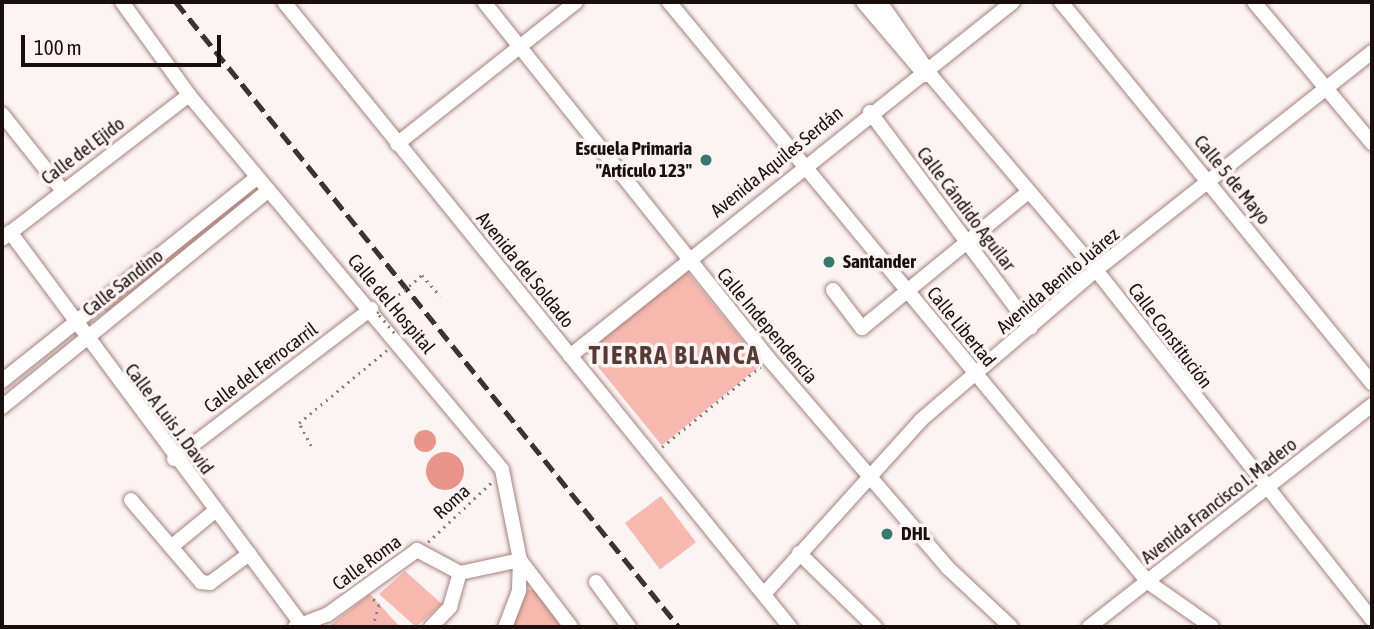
<!DOCTYPE html>
<html>
<head>
<meta charset="utf-8">
<style>
  body { margin:0 }
  #map { position:relative; width:1374px; height:629px; overflow:hidden; background:#fcf4f3; font-family:"Asap Condensed",sans-serif }
  div>[style] { position:absolute }
  .green>* { inset:0; background:#f6b8af; transform-origin:0 0 }
  .water>* { inset:0; background:#e99489 }
  .round { border-radius:50% }
  .path>* { height:2.5px; margin-top:-1.25px; transform-origin:0; background:repeating-linear-gradient(90deg,#8a807e 0 2px,transparent 0 7px) }
  .roads { filter:drop-shadow(0 0 2px #a4827d) drop-shadow(0 0 2px #a4827d) }
  .minor>* { height:14px; margin:-7px; padding:0 7px; transform-origin:7px; border-radius:7px; background:#fff }
  .rail>* { height:4.5px; margin-top:-2.25px; transform-origin:0; background:repeating-linear-gradient(90deg,#3d3230 0 14px,transparent 0 21px) }
  .path-bridge>* { height:2.5px; margin-top:-1.25px; transform-origin:0; background:repeating-linear-gradient(90deg,#8a807e 0 2px,transparent 0 7px) }
  .dots>* { width:19px; height:19px; translate:-50% -50%; box-sizing:border-box; border:4px solid #fcf4f3; border-radius:50% }
  span { translate:-50% -50%; white-space:nowrap; text-align:center; line-height:1.15; -webkit-text-stroke:7px #fcf4f3; paint-order:stroke }
  .poi-label { font-size:19px; color:#1b0f0d; font-weight:700 }
  .right { translate:-100% -50%; text-align:right }
  .left { translate:0 -50%; text-align:left }
  .street-label { font-size:19px; color:#1b0f0d }
  .district-label { font-size:26px; color:#573a35; font-weight:700; letter-spacing:2px }
  .frame { position:absolute; inset:0; border:4px solid #1b0f0d; pointer-events:none }
  .scale { position:absolute; left:21px; top:35px; width:200px; height:32px; box-sizing:border-box; border:4px solid #1b0f0d; border-top:0; padding-left:9px; font-size:21px; line-height:24px; white-space:nowrap; color:#1b0f0d; -webkit-text-stroke:5px #fcf4f3; paint-order:stroke }
</style>
</head>
<body>
<div id="map">
  <div class="green">
    <i style="clip-path:polygon(248px 190px,253px 196px,108px 314px,99px 304px)"></i>
    <i style="left:684px;top:268px;width:124px;height:129px;rotate:51deg"></i>
    <i style="left:661px;top:496px;width:58px;height:45px;rotate:53deg"></i>
    <i style="clip-path:polygon(405px 571px,442px 604px,416px 627px,379px 594px)"></i>
    <i style="clip-path:polygon(528px 589px,539px 592px,561px 627px,511px 627px)"></i>
    <i style="clip-path:polygon(370px 594px,400px 627px,328px 627px)"></i>
  </div>
  <div class="water">
    <i class="round" style="left:414px;top:430px;width:22px;height:22px"></i>
    <i class="round" style="left:426px;top:452px;width:38px;height:38px"></i>
  </div>
  <div class="path">
    <i style="left:311px;top:446px;width:26px;rotate:-118deg"></i>
    <i style="left:299px;top:423px;width:114px;rotate:-39.7deg"></i>
    <i style="left:662px;top:447px;width:127px;rotate:-39.2deg"></i>
    <i style="left:428px;top:542px;width:88px;rotate:-43.2deg"></i>
    <i style="left:372px;top:627px;width:22px;rotate:-72deg"></i>
    <i style="left:379px;top:606px;width:9px;rotate:-131deg"></i>
  </div>
  <div class="roads">
    <div class="minor">
      <i style="left:122px;top:2px;width:115px;rotate:54.2deg"></i>
      <i style="left:189px;top:95px;width:488px;rotate:50.1deg"></i>
      <i style="left:502px;top:470px;width:92px;rotate:78.7deg"></i>
      <i style="left:520px;top:560px;width:31px;rotate:92deg"></i>
      <i style="left:519px;top:591px;width:39px;rotate:111deg"></i>
      <i style="left:284px;top:2px;width:804px;rotate:51.01deg"></i>
      <i style="left:484px;top:2px;width:457px;rotate:51.4deg"></i>
      <i style="left:769px;top:359px;width:275px;rotate:49.4deg"></i>
      <i style="left:948px;top:568px;width:86px;rotate:43.1deg"></i>
      <i style="left:669px;top:2px;width:752px;rotate:50.45deg"></i>
      <i style="left:1148px;top:582px;width:78px;rotate:35.1deg"></i>
      <i style="left:863px;top:2px;width:96px;rotate:49.7deg"></i>
      <i style="left:880px;top:2px;width:93px;rotate:55.1deg"></i>
      <i style="left:933px;top:78px;width:252px;rotate:49.7deg"></i>
      <i style="left:1096px;top:270px;width:446px;rotate:51.7deg"></i>
      <i style="left:1061px;top:2px;width:492px;rotate:50.8deg"></i>
      <i style="left:1254px;top:2px;width:184px;rotate:50.1deg"></i>
      <i style="left:870px;top:112px;width:269px;rotate:53.3deg"></i>
      <i style="left:2px;top:114px;width:98px;rotate:51.6deg"></i>
      <i style="left:397px;top:144px;width:228px;rotate:-38.4deg"></i>
      <i style="left:10px;top:232px;width:490px;rotate:53.4deg"></i>
      <i style="left:2px;top:239px;width:236px;rotate:-37.6deg"></i>
      <i style="left:833px;top:290px;width:48px;rotate:52.7deg"></i>
      <i style="left:862px;top:328px;width:215px;rotate:-39.3deg"></i>
      <i style="left:570px;top:356px;width:567px;rotate:-38.63deg"></i>
      <i style="left:2px;top:381px;width:325px;rotate:-38.6deg"></i>
      <i style="left:2px;top:407px;width:343px;rotate:-39.1deg"></i>
      <i style="left:174px;top:459px;width:248px;rotate:-37.3deg"></i>
      <i style="left:131px;top:500px;width:108px;rotate:49.5deg"></i>
      <i style="left:201px;top:582px;width:9px;rotate:6deg"></i>
      <i style="left:210px;top:583px;width:49px;rotate:-36.6deg"></i>
      <i style="left:171px;top:547px;width:57px;rotate:-39.3deg"></i>
      <i style="left:799px;top:553px;width:106px;rotate:44.2deg"></i>
      <i style="left:520px;top:560px;width:84px;rotate:52.7deg"></i>
      <i style="left:596px;top:582px;width:56px;rotate:53.7deg"></i>
      <i style="left:764px;top:594px;width:234px;rotate:-47.9deg"></i>
      <i style="left:921px;top:420px;width:230px;rotate:-40.6deg"></i>
      <i style="left:1096px;top:270px;width:352px;rotate:-38.3deg"></i>
      <i style="left:295px;top:627px;width:34px;rotate:-21deg"></i>
      <i style="left:327px;top:615px;width:111px;rotate:-35.8deg"></i>
      <i style="left:417px;top:550px;width:49px;rotate:28.1deg"></i>
      <i style="left:460px;top:573px;width:61px;rotate:-12.2deg"></i>
      <i style="left:431px;top:627px;width:28px;rotate:-46deg"></i>
      <i style="left:450px;top:607px;width:35px;rotate:-74deg"></i>
      <i style="left:1089px;top:627px;width:360px;rotate:-38.1deg"></i>
    </div>
  </div>
  <div class="rail">
    <i style="left:176px;top:2px;width:802px;rotate:51.17deg"></i>
  </div>
  <div class="path-bridge">
    <i style="left:394px;top:333px;width:26px;rotate:-130deg"></i>
    <i style="left:377px;top:313px;width:59px;rotate:-40.2deg"></i>
    <i style="left:422px;top:275px;width:28px;rotate:49deg"></i>
  </div>
  <div class="dots">
    <i style="left:706px;top:160px;background:#377a6d"></i>
    <i style="left:829px;top:262px;background:#377a6d"></i>
    <i style="left:887px;top:534px;background:#377a6d"></i>
  </div>
  <div class="poi-label">
    <span class="right" style="left:692px;top:160px">Escuela Primaria<br>"Artículo 123"</span>
    <span class="left" style="left:843px;top:262px">Santander</span>
    <span class="left" style="left:901px;top:534px">DHL</span>
  </div>
  <div class="street-label">
    <span style="left:83px;top:151px;rotate:-37deg">Calle del Ejido</span>
    <span style="left:777px;top:162px;rotate:-39deg">Avenida Aquiles Serdán</span>
    <span style="left:1232px;top:180px;rotate:51deg">Calle 5 de Mayo</span>
    <span style="left:966px;top:209px;rotate:53deg">Calle Cándido Aguilar</span>
    <span style="left:525px;top:270px;rotate:51deg">Avenida del Soldado</span>
    <span style="left:1058px;top:281px;rotate:-40deg">Avenida Benito Juárez</span>
    <span style="left:123px;top:283px;rotate:-38deg">Calle Sandino</span>
    <span style="left:391px;top:304px;rotate:50deg">Calle del Hospital</span>
    <span style="left:767px;top:326px;rotate:50deg">Calle Independencia</span>
    <span style="left:961px;top:327px;rotate:51deg">Calle Libertad</span>
    <span style="left:1170px;top:336px;rotate:53deg">Calle Constitución</span>
    <span style="left:261px;top:368px;rotate:-37deg">Calle del Ferrocarril</span>
    <span style="left:169px;top:419px;rotate:53deg">Calle A Luis J. David</span>
    <span style="left:1219px;top:501px;rotate:-38deg">Avenida Francisco I. Madero</span>
    <span style="left:452px;top:502px;rotate:-42deg">Roma</span>
    <span style="left:367px;top:563px;rotate:-36deg">Calle Roma</span>
  </div>
  <div class="district-label">
    <span style="left:675px;top:356px">TIERRA BLANCA</span>
  </div>
  <div class="frame"></div>
  <div class="scale">100 m</div>
</div>
</body>
</html>
